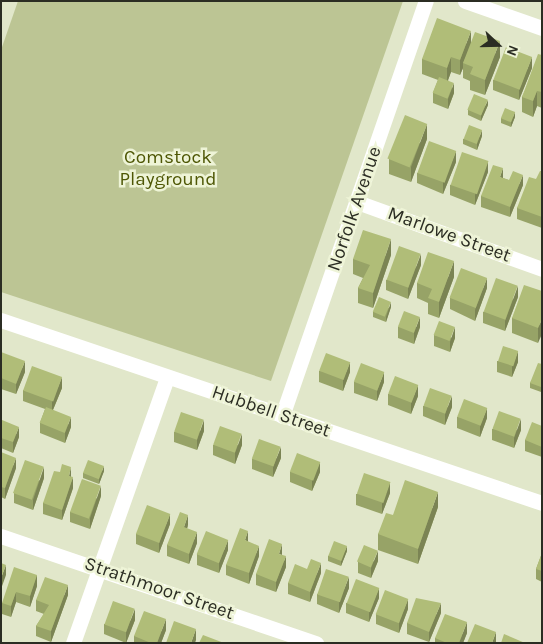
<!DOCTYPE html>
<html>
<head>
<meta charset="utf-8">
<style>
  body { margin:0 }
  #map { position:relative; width:543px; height:644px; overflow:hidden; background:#e1e7ca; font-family:Karla,sans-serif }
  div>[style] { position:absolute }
  .green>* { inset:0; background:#bcc594 }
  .street>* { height:15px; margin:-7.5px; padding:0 7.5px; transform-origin:7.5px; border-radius:7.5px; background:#fff }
  .wall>* { inset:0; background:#97a367 }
  .shaded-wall>* { inset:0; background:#7b8454 }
  .building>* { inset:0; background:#b0bd78; transform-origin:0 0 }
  span { translate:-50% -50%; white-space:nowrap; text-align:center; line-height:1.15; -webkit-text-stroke:5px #eef4d7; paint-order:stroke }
  .park-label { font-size:19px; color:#4e5705 }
  .street-label { font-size:19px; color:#2b2d23 }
  .frame { position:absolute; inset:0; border:2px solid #2b2d23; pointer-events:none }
  .north { position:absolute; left:473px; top:20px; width:50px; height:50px; -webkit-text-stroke:4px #eef4d7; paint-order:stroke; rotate:111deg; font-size:14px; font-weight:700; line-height:20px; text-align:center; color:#2b2d23 }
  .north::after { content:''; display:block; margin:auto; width:18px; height:22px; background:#2b2d23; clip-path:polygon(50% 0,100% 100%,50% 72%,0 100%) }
</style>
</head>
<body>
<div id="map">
  <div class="green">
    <i style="clip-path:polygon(18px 1px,403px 1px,271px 381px,1px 292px,1px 50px)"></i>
  </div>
  <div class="street">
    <i style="left:465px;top:1px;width:82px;rotate:19.3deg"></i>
    <i style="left:357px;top:202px;width:197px;rotate:19.9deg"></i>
    <i style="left:1px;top:320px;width:571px;rotate:18.69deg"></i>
    <i style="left:282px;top:416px;width:439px;rotate:-70.9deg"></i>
    <i style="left:1px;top:536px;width:333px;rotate:18.8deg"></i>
    <i style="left:73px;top:643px;width:282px;rotate:-70.5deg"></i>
  </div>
  <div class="wall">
    <i style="clip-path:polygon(471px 42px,500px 57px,485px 95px,470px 90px,470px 81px,463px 78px,463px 68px,460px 75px,451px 72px,448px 80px,454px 93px,448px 109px,433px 103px,433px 93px,438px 80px,422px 74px,422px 59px)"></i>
    <i style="clip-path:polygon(542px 55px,542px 108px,537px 106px,533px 117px,522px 112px,522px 97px)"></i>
    <i style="clip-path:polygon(532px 68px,519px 100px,493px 90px,493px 80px)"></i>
    <i style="clip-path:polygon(488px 105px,481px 121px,468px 115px,468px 110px)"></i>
    <i style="clip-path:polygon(515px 117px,511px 127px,501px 123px,501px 118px)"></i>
    <i style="clip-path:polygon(482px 136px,477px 150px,463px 144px,463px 139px)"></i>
    <i style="clip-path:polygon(427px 139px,411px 182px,389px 174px,389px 159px)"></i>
    <i style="clip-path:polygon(456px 162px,443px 194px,417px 183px,417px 173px)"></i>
    <i style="clip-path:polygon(542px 171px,542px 228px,517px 219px,517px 208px)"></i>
    <i style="clip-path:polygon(488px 172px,475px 205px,450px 195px,450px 185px)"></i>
    <i style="clip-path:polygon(503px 178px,523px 185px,510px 217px,481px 207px,481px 196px)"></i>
    <i style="clip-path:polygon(391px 255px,373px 308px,358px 303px,358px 288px,363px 278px,353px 274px,353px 259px)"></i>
    <i style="clip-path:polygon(421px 265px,408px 299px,386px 290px,386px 280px)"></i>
    <i style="clip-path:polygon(454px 277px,439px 318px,428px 314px,428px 303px,417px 298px,417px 283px)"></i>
    <i style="clip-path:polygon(487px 288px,475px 321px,450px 309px,450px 298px)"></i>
    <i style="clip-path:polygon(542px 291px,538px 343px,512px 333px,512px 318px)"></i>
    <i style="clip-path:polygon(518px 297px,505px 331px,483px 323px,483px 312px)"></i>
    <i style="clip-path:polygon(391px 307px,386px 322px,373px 317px,373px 312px)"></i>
    <i style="clip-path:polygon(398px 327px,420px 327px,414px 344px,398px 338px)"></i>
    <i style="clip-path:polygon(434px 335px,455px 338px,450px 352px,434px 346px)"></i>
    <i style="clip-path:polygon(1px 352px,25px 372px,16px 394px,1px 389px)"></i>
    <i style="clip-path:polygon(497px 361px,518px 362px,512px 377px,497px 372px)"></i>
    <i style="clip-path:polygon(542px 364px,541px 392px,530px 388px,530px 383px)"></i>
    <i style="clip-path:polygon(319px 371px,350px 372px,343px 391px,319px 382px)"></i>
    <i style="clip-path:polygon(354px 382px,384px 382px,377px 401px,354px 393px)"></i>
    <i style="clip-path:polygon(62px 388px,53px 410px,71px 427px,65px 443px,40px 433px,40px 423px,45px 409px,23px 401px,23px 390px)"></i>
    <i style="clip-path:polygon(388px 394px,418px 396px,411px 414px,388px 405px)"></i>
    <i style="clip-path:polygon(423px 406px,452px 407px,445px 425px,423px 416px)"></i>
    <i style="clip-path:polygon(457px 417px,487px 418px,480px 437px,457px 428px)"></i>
    <i style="clip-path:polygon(1px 421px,19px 437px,13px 453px,1px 448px)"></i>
    <i style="clip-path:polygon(542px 426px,542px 457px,525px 451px,525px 440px)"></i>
    <i style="clip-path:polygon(492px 429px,521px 430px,514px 448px,492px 440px)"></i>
    <i style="clip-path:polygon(204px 431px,197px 450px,174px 442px,174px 432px)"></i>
    <i style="clip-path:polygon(213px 445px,242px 445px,235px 464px,213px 455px)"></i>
    <i style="clip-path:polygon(1px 452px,16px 468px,5px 499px,1px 497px)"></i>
    <i style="clip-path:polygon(281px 458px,273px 477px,252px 469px,252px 459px)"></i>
    <i style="clip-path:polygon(104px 471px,99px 484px,83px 478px,83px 473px)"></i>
    <i style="clip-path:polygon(290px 472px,320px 472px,312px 491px,290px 482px)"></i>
    <i style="clip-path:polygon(71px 477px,73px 488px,62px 520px,43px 514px,43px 503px)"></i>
    <i style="clip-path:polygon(44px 478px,33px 510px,14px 503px,14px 493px)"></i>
    <i style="clip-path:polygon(390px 493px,382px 514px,356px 505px,356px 494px)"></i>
    <i style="clip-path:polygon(101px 496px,90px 529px,70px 522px,70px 512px)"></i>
    <i style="clip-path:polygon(438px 507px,418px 564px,378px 550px,378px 534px,393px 515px)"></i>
    <i style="clip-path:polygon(170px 524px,159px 553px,136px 544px,136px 534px)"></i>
    <i style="clip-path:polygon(188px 525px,187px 529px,197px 543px,189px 564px,167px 556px,167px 545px)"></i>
    <i style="clip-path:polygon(248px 542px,259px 556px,249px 584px,226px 575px,226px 565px)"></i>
    <i style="clip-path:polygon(228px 550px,219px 573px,197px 565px,197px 554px)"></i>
    <i style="clip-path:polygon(347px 551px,341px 566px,328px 561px,328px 556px)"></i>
    <i style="clip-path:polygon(542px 553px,542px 582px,536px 579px,536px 569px)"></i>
    <i style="clip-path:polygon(282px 555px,286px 567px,276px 592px,256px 585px,256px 574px)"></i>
    <i style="clip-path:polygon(378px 561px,371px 578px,358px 573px,358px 562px)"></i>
    <i style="clip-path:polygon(321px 573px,310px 602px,288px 594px,288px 583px)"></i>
    <i style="clip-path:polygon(37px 575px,37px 586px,30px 607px,16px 602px,11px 617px,2px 614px,2px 603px)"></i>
    <i style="clip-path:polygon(349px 588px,339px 613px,317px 604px,317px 594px)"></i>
    <i style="clip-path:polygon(68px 595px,51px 642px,36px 636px,36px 626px,44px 614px,36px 611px,36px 600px)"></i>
    <i style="clip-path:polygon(379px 598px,369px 622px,346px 613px,346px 603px)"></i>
    <i style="clip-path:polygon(408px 609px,399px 633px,376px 624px,376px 614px)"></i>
    <i style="clip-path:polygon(441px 613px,429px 642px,407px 634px,407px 623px)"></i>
    <i style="clip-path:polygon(135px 620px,126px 643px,104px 634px,104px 624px)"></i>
    <i style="clip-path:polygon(166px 630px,161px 643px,134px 643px,134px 636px)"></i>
    <i style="clip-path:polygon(467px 633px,463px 643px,435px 643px,435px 638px)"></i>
  </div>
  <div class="shaded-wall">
    <i style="clip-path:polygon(471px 31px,471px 46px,463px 63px,463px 68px,460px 75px,460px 60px)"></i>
    <i style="clip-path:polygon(500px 41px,500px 57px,485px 95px,485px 80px)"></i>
    <i style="clip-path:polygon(451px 57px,451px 72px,447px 83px,447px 68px)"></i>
    <i style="clip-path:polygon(532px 57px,532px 68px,519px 100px,519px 90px)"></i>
    <i style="clip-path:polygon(454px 83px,454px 93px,448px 109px,448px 99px)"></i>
    <i style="clip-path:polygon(537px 91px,537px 106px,533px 117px,533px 101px)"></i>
    <i style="clip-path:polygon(488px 100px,488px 105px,481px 121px,481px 115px)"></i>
    <i style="clip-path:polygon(515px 112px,515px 117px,511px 127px,511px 122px)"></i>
    <i style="clip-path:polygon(427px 124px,427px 139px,411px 182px,411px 167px)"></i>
    <i style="clip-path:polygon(482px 130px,482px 136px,477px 150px,477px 144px)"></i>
    <i style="clip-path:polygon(456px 151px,456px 162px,443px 194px,443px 183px)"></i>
    <i style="clip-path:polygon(488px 161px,488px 172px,475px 205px,475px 195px)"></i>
    <i style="clip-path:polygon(503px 168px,503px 179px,500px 177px)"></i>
    <i style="clip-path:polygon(523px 175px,523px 185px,510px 217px,510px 207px)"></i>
    <i style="clip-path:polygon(391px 239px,391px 255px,373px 308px,373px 293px)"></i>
    <i style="clip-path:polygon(421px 254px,421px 265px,408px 299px,408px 288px)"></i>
    <i style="clip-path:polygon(454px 261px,454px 277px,439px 318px,439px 302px)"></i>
    <i style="clip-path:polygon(487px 278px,487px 288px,475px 321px,475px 310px)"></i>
    <i style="clip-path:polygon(518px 286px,518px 297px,505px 331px,505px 321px)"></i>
    <i style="clip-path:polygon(391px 302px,391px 307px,386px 322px,386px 317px)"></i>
    <i style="clip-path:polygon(420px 317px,420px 327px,414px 344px,414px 333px)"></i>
    <i style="clip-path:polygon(542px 319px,542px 334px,538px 343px,538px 328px)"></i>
    <i style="clip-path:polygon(455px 327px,455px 338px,450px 352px,450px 342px)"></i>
    <i style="clip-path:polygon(518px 351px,518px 362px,512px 377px,512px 367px)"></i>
    <i style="clip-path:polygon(25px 361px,25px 372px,16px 394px,16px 384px)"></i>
    <i style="clip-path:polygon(350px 362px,350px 372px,343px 391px,343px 380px)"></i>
    <i style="clip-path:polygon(384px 372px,384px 382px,377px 401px,377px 391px)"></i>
    <i style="clip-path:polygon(62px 377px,62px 388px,52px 412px,52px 402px)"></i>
    <i style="clip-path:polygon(418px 385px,418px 396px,411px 414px,411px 403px)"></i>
    <i style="clip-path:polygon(452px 396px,452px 407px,445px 425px,445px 414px)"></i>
    <i style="clip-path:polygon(487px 408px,487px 418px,480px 437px,480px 426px)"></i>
    <i style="clip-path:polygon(71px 417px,71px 427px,65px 443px,65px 433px)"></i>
    <i style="clip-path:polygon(521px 419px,521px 430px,514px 448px,514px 438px)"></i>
    <i style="clip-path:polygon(204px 420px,204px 431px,197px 450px,197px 440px)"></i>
    <i style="clip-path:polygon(19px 427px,19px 437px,13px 453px,13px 442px)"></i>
    <i style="clip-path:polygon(242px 434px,242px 445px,235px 464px,235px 453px)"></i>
    <i style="clip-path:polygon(281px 447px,281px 458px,273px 477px,273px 467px)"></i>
    <i style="clip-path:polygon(16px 458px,16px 468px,5px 499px,5px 488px)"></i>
    <i style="clip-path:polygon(320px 462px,320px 472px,312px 491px,312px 480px)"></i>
    <i style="clip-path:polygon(104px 466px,104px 471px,99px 484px,99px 479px)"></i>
    <i style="clip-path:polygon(44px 467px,44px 478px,33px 510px,33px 500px)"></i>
    <i style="clip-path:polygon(71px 467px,71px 478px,69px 476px)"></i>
    <i style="clip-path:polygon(73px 477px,73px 488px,62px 520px,62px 510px)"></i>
    <i style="clip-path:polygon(390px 482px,390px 493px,382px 514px,382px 504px)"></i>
    <i style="clip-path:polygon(101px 486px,101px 496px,90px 529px,90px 518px)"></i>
    <i style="clip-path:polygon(438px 492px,438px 507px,418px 564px,418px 549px)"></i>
    <i style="clip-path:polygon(170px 514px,170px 524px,159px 553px,159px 543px)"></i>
    <i style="clip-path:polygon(188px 515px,188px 525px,184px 538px,184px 527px)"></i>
    <i style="clip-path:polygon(248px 531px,248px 542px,245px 540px)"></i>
    <i style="clip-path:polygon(197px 532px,197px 543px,189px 564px,189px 554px)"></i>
    <i style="clip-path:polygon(228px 540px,228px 550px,219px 573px,219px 563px)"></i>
    <i style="clip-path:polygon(282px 544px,282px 555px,279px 554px)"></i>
    <i style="clip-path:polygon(259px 546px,259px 556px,249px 584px,249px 573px)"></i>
    <i style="clip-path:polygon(347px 546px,347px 551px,341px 566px,341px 560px)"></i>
    <i style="clip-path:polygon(378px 551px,378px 561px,371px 578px,371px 568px)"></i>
    <i style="clip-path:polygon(286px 556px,286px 567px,276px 592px,276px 582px)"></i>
    <i style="clip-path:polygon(321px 563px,321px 573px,310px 602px,310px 592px)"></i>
    <i style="clip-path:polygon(6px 565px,6px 575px,1px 589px,1px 578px)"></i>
    <i style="clip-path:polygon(37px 575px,37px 586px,30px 607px,30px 596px)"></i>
    <i style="clip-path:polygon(349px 577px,349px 588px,339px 613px,339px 602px)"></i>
    <i style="clip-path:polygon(68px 585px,68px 595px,51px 642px,51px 631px)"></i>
    <i style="clip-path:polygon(379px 588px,379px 598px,369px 622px,369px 612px)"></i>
    <i style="clip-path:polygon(16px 592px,16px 602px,11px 617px,11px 606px)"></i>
    <i style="clip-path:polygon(408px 599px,408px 609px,399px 633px,399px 622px)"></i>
    <i style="clip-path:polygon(441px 603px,441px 613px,429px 642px,429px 632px)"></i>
    <i style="clip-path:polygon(135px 609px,135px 620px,126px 643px,126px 632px)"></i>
    <i style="clip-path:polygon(166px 619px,166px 630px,161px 643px,157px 643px)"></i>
    <i style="clip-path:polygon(467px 622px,467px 633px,463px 643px,459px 643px)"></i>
    <i style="clip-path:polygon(196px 629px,196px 640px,195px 643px,191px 643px)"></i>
    <i style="clip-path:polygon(496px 632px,496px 643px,492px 643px)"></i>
  </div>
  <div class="building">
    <i style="clip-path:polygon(437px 18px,471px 31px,460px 60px,451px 57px,447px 68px,422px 59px)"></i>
    <i style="clip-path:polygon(475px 32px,500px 41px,485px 80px,470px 74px,473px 67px,463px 63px)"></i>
    <i style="left:506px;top:47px;width:28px;height:35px;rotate:21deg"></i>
    <i style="clip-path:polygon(538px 54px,542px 55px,542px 92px,537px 91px,533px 101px,522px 97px)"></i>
    <i style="left:439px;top:77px;width:16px;height:17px;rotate:22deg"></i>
    <i style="left:474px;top:94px;width:15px;height:17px;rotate:23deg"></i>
    <i style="left:505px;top:108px;width:11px;height:11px;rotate:22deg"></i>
    <i style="left:405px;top:115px;width:24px;height:47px;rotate:22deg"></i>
    <i style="left:469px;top:125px;width:14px;height:15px;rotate:21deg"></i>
    <i style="left:429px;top:141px;width:29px;height:34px;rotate:20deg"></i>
    <i style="left:462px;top:152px;width:28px;height:35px;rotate:19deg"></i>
    <i style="clip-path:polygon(493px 165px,503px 168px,500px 177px,509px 180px,513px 171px,523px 175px,510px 207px,481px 196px)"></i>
    <i style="clip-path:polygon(540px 171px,542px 171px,542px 217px,517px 208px,529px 177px,536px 179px)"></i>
    <i style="clip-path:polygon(363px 230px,391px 239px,373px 293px,358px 288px,370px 265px,353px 259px)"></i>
    <i style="left:399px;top:246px;width:23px;height:36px;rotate:20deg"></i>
    <i style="clip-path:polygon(428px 252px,454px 261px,439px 302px,428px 298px,432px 289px,417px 283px)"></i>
    <i style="left:461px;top:268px;width:28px;height:32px;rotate:21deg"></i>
    <i style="left:496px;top:278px;width:23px;height:36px;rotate:20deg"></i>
    <i style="clip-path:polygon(524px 285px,542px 291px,542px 319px,538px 328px,512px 318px)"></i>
    <i style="left:379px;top:297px;width:13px;height:16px;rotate:23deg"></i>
    <i style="left:404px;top:311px;width:17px;height:17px;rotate:21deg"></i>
    <i style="left:439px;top:321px;width:17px;height:15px;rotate:21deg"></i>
    <i style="left:503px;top:346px;width:16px;height:16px;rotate:18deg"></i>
    <i style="clip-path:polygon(1px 352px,25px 361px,16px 384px,1px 378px)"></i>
    <i style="left:326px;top:353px;width:26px;height:19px;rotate:21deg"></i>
    <i style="left:361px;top:363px;width:25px;height:20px;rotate:21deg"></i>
    <i style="clip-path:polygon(538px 363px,542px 364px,542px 384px,541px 387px,530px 383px)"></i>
    <i style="left:32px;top:366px;width:32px;height:26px;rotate:20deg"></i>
    <i style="left:395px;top:376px;width:25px;height:19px;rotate:21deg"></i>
    <i style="left:430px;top:388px;width:23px;height:19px;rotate:20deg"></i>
    <i style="left:464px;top:399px;width:25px;height:19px;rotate:21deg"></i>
    <i style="left:46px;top:407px;width:27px;height:17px;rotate:22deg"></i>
    <i style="left:499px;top:411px;width:23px;height:19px;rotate:20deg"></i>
    <i style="left:181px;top:412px;width:24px;height:21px;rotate:19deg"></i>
    <i style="clip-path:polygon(2px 420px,19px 427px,13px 442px,1px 438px)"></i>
    <i style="clip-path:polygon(532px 422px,542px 426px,542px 447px,525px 440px)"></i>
    <i style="left:220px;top:426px;width:23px;height:20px;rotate:20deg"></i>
    <i style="left:259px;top:439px;width:23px;height:21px;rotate:20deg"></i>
    <i style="clip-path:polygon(1px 452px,16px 458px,5px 488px,1px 487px)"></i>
    <i style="left:297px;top:453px;width:25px;height:20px;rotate:21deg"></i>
    <i style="left:25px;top:460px;width:20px;height:35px;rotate:20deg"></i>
    <i style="left:88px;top:460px;width:17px;height:14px;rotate:21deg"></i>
    <i style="clip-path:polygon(62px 464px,71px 467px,69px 476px,73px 477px,62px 510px,43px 503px,54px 471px,60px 472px)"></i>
    <i style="left:364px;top:473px;width:28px;height:22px;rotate:19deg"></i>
    <i style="left:82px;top:479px;width:20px;height:35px;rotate:20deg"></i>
    <i style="clip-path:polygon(405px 480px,438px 492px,418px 549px,378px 534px,386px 513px,393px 515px)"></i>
    <i style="left:147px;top:505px;width:25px;height:31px;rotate:21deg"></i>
    <i style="clip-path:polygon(180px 512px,188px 515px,184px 527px,197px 532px,189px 554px,167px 545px)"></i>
    <i style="clip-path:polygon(240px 528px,248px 531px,245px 540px,259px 546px,249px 573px,226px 565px)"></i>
    <i style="left:206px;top:531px;width:24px;height:25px;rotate:22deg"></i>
    <i style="clip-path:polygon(269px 539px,282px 544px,279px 554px,286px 556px,276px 582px,256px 574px)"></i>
    <i style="left:334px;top:541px;width:14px;height:16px;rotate:21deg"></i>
    <i style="left:364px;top:545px;width:15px;height:18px;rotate:23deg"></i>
    <i style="clip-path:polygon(542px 553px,542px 571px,536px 569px)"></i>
    <i style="clip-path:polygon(311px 559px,321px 563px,310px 592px,288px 583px,295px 564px,307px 569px)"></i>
    <i style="clip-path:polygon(1px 563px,6px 565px,1px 578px)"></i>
    <i style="clip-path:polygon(14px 567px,37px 575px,30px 596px,16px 592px,11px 606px,2px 603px)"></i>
    <i style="left:326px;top:569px;width:24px;height:27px;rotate:19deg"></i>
    <i style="clip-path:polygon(45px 577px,68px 585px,51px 631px,36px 626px,49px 605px,36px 600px)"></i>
    <i style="left:356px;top:579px;width:25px;height:26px;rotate:21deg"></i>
    <i style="left:385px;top:590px;width:25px;height:26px;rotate:21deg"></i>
    <i style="clip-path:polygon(416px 598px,441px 603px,429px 632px,407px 623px)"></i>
    <i style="left:113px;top:601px;width:23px;height:25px;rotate:20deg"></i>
    <i style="clip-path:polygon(144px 611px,166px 619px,157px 643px,151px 643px,134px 636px)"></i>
    <i style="clip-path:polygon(445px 614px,467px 622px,459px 643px,447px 643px,435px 638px)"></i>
    <i style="clip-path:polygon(174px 621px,196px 629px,191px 643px,166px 643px)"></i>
    <i style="clip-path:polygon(475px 624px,496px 632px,492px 643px,467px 643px)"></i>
    <i style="clip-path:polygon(504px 634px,525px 643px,501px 643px)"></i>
    <i style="clip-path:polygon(203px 635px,224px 643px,199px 643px)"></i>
  </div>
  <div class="park-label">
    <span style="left:168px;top:169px">Comstock<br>Playground</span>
  </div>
  <div class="street-label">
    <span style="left:355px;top:209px;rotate:-71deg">Norfolk Avenue</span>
    <span style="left:449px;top:235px;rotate:20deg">Marlowe Street</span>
    <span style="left:271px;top:412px;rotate:19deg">Hubbell Street</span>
    <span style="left:159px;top:589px;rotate:19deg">Strathmoor Street</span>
  </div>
  <div class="frame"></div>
  <div class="north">N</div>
</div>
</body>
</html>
